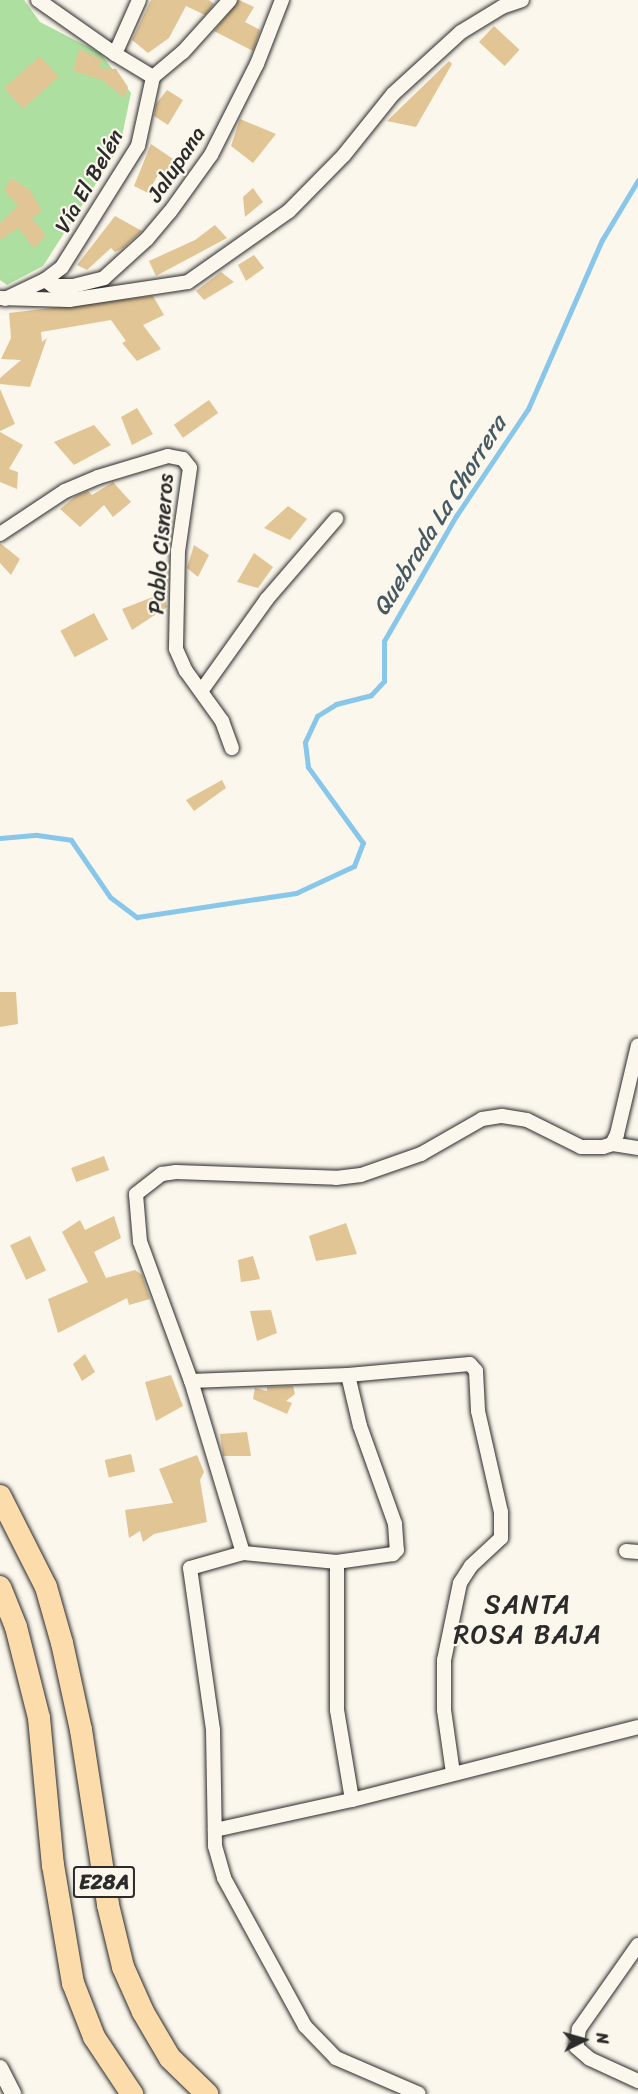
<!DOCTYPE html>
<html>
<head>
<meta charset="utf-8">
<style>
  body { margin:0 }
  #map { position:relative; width:638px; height:2094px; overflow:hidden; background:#fbf7ec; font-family:Sriracha,sans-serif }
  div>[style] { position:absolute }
  .green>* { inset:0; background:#addfa0 }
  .stream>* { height:5px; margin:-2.5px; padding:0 2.5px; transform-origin:2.5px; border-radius:2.5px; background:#89c7ea }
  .building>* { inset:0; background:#e1c595; transform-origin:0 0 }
  .roads { filter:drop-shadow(0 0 2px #2b2b2b) drop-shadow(0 0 2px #2b2b2b) }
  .minor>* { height:14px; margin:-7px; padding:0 7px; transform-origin:7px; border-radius:7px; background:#fbf7ec }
  .tertiary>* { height:16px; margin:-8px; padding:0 8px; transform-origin:8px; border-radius:8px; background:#fbf7ec }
  .trunk>* { height:22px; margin:-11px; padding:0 11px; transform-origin:11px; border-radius:11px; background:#fddcac }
  span { translate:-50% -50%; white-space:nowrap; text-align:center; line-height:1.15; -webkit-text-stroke:4.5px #fbf7ec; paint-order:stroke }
  .shield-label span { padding:2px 4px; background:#fbf7ec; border:2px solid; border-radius:4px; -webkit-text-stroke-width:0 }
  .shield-label { font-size:21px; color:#2b2b2b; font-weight:700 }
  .street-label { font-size:22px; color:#2b2b2b }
  .water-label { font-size:24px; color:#475a64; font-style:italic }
  .quarter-label { font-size:26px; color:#2b2b2b; letter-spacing:1.5px }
  .north { position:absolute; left:554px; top:2010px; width:60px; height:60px; -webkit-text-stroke:4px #fbf7ec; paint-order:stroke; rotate:85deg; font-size:16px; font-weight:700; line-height:24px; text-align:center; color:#2b2b2b }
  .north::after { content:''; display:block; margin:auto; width:21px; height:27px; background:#2b2b2b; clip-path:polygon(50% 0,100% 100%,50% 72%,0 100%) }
</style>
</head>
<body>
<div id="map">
  <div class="green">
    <i style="clip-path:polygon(0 0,24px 0,40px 22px,100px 53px,131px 93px,120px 146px,43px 266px,7px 285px,0 280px)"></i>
  </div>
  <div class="stream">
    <i style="left:0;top:838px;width:37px;rotate:-5deg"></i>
    <i style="left:37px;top:835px;width:34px;rotate:8deg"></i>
    <i style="left:71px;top:840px;width:69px;rotate:55.6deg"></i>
    <i style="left:110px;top:897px;width:34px;rotate:37deg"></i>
    <i style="left:137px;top:917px;width:161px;rotate:-8.6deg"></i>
    <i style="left:296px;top:893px;width:64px;rotate:-25deg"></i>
    <i style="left:354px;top:866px;width:25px;rotate:-69deg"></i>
    <i style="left:363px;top:843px;width:94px;rotate:-125.9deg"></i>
    <i style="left:308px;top:767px;width:25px;rotate:-97deg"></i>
    <i style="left:305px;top:742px;width:29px;rotate:-65deg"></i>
    <i style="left:317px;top:716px;width:22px;rotate:-32deg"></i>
    <i style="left:336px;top:704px;width:36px;rotate:-14deg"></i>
    <i style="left:371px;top:695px;width:19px;rotate:-47deg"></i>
    <i style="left:384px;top:681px;width:40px;rotate:-90deg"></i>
    <i style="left:384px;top:641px;width:144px;rotate:-60.1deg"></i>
    <i style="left:456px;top:516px;width:129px;rotate:-56.1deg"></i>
    <i style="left:528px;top:409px;width:184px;rotate:-66.4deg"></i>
    <i style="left:602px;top:240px;width:70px;rotate:-59deg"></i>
  </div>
  <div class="building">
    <i style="clip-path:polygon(151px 0,209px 0,214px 4px,205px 15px,186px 6px,169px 38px,148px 53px,132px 40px)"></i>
    <i style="clip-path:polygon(239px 0,254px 7px,245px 22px,260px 30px,253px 51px,214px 31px)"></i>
    <i style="left:494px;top:26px;width:35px;height:22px;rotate:43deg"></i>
    <i style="clip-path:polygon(79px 49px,102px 59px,99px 68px,116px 69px,128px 87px,125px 98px,102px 80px,73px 71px)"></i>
    <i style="left:40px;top:56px;width:28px;height:48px;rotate:48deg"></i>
    <i style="clip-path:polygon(449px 61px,452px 64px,416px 127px,387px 121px)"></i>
    <i style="clip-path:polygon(167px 90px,183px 100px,168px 125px,154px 116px,156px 104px)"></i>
    <i style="clip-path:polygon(240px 119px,276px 134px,253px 163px,231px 146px)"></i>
    <i style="clip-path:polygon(151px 144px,176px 161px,176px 170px,165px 179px,159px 173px,148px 193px,134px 186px)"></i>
    <i style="clip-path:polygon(11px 178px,30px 190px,42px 211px,32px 218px,46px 235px,34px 248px,18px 228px,0 240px,0 223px,18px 206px,4px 190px)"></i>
    <i style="clip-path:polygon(253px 188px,263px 202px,245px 217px,243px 197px)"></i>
    <i style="clip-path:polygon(115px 216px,142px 231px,123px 248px,115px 252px,111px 248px,87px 270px,77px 265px)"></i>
    <i style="clip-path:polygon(215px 225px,227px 238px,156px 276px,149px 261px,195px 240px)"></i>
    <i style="clip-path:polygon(254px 255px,264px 268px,246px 281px,238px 265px)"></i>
    <i style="clip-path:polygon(221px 272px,234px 282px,204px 300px,196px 291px)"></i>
    <i style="clip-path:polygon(153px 296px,164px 315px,143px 325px,161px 349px,137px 361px,122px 343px,126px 341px,111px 320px,41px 332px,42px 342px,47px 338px,30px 387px,0 384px,0 378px,21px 360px,1px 359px,11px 338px,9px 313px)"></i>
    <i style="clip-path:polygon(0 389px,15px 424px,0 431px)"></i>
    <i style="left:209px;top:400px;width:16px;height:43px;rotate:55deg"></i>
    <i style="clip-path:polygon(137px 408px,153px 434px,132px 445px,121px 417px)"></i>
    <i style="clip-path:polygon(94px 425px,111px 445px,74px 465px,54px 442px)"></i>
    <i style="clip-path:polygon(0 432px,23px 445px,9px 469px,18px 472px,17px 489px,0 482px)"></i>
    <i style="clip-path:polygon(113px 482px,131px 502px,113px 517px,104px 505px,80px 527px,60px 509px,76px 496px,88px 491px,92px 495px)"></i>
    <i style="clip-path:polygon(288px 506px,307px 519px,290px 540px,264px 528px)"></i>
    <i style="clip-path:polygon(0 543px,20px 559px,11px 575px,0 563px)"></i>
    <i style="clip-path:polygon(194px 545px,209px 555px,198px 577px,187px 568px)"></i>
    <i style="clip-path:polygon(254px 553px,273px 567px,258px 588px,237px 582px)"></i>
    <i style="clip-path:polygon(163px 593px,167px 607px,132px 630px,122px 609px)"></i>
    <i style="left:94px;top:613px;width:30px;height:38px;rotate:62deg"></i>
    <i style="clip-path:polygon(222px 780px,226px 788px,194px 811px,186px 800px)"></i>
    <i style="clip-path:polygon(0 992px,16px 992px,18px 1024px,0 1027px)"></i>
    <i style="left:104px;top:1156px;width:15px;height:35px;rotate:70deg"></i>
    <i style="clip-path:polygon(114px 1216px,121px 1238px,94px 1252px,106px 1278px,135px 1270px,142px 1275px,150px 1299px,129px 1305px,127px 1298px,58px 1333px,48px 1299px,88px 1282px,62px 1232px,80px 1220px,85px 1230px)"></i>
    <i style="clip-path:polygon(346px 1223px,357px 1254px,316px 1261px,309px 1236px)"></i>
    <i style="left:30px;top:1236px;width:38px;height:22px;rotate:65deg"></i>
    <i style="clip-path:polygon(253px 1256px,260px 1279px,241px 1282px,238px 1260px)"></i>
    <i style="clip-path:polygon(271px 1310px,277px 1333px,257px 1341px,250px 1311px)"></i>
    <i style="clip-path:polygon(85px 1354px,95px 1372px,82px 1381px,73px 1364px)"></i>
    <i style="clip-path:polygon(171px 1375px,183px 1406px,156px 1421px,145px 1382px)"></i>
    <i style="clip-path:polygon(293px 1386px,295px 1394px,286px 1401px,292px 1403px,287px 1414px,253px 1399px,255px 1388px,267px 1391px,267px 1387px)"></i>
    <i style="clip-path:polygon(247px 1432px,251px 1456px,223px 1456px,220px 1434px)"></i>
    <i style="left:131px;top:1454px;width:18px;height:27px;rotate:77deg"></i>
    <i style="clip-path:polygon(197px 1455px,204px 1472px,200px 1480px,207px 1522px,154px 1534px,143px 1542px,140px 1531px,129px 1538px,125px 1510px,173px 1503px,159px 1469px)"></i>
  </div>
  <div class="roads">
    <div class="minor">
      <i style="left:38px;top:0;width:94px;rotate:35deg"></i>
      <i style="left:153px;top:77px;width:39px;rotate:-40deg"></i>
      <i style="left:183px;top:52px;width:70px;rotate:-47.9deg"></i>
      <i style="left:45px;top:280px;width:10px;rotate:37deg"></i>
      <i style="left:53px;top:286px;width:20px"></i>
      <i style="left:73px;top:286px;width:32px;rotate:-14deg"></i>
      <i style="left:104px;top:278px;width:58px;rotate:-42.2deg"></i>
      <i style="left:147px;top:239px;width:35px;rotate:-50deg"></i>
      <i style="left:170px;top:212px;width:70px;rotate:-54.3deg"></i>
      <i style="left:211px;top:155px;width:102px;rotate:-63.2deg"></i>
      <i style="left:257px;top:64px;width:69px;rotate:-68.7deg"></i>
      <i style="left:0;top:298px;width:69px;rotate:1.7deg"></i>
      <i style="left:69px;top:300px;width:120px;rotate:-8.6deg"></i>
      <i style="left:188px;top:282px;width:123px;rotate:-35.1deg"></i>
      <i style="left:289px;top:211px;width:78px;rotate:-45.5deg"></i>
      <i style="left:344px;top:155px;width:78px;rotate:-51.2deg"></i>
      <i style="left:393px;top:94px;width:92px;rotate:-42.4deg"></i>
      <i style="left:461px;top:32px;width:48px;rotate:-31.4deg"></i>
      <i style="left:502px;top:7px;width:21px;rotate:-19deg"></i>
      <i style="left:5px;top:299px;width:44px;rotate:-25.4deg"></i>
      <i style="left:45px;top:280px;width:21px;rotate:-37deg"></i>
      <i style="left:62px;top:267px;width:143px;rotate:-57.9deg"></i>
      <i style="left:138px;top:146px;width:71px;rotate:-77.7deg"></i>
      <i style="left:153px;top:77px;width:44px;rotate:-148.8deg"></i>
      <i style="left:115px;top:54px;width:59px;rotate:-66deg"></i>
      <i style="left:0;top:534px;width:78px;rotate:-33.5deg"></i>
      <i style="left:65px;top:491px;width:36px;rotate:-23deg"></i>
      <i style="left:98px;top:477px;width:73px;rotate:-16.7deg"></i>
      <i style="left:168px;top:456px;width:15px;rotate:11deg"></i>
      <i style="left:183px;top:459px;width:11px;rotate:52deg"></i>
      <i style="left:190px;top:468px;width:84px;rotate:98.2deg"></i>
      <i style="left:178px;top:551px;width:98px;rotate:91.2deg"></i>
      <i style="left:176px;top:649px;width:24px;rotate:66deg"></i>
      <i style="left:186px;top:671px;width:62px;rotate:54.2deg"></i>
      <i style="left:222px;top:721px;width:29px;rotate:70deg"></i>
      <i style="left:202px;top:690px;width:112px;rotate:-54.5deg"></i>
      <i style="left:267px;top:599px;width:106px;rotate:-49.2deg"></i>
      <i style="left:612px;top:1144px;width:26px;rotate:9deg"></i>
      <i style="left:348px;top:1375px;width:52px;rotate:76.8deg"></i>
      <i style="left:360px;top:1426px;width:104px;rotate:70.3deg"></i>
      <i style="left:395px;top:1524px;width:26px;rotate:86deg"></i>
      <i style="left:397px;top:1550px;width:6px;rotate:135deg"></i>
      <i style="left:393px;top:1554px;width:57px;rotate:171.9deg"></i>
      <i style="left:337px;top:1562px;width:94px;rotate:-174.5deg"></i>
      <i style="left:243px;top:1553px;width:55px;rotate:164.2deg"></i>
      <i style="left:190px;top:1568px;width:164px;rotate:81.9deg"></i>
      <i style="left:213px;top:1730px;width:116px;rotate:89deg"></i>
      <i style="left:215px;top:1846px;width:33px;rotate:74deg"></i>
      <i style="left:224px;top:1878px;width:169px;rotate:61.3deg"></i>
      <i style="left:305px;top:2026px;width:45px;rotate:45.9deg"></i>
      <i style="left:336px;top:2058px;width:90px;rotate:23.4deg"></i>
      <i style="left:191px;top:1381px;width:157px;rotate:-2.2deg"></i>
      <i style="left:348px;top:1375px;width:122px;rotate:-5.2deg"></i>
      <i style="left:470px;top:1364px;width:9px;rotate:49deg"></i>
      <i style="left:476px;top:1371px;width:40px;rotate:87.1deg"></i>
      <i style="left:478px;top:1411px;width:104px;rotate:77.2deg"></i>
      <i style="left:501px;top:1512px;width:26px;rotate:90deg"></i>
      <i style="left:501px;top:1538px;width:41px;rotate:137deg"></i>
      <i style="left:471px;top:1566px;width:20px;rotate:123deg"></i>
      <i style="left:460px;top:1583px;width:79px;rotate:101.7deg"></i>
      <i style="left:444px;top:1660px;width:50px;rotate:90deg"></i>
      <i style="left:444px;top:1710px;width:64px;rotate:81.9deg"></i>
      <i style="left:626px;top:1551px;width:12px;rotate:5deg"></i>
      <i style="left:243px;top:1553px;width:180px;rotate:-106.8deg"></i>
      <i style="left:191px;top:1381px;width:148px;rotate:-110.1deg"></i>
      <i style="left:140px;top:1242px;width:48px;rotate:-94.8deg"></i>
      <i style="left:136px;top:1194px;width:33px;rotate:-38deg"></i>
      <i style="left:162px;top:1174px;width:14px;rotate:-8deg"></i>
      <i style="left:176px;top:1172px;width:160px;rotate:2.1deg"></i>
      <i style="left:336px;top:1178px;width:25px;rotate:-7deg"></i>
      <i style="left:361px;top:1175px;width:64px;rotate:-19.3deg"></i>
      <i style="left:421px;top:1154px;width:70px;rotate:-29.8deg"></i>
      <i style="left:482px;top:1119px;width:20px;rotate:-9deg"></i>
      <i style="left:502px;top:1116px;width:25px;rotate:9deg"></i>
      <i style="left:527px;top:1120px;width:60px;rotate:26.6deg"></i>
      <i style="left:581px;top:1147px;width:22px"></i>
      <i style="left:603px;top:1147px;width:9px;rotate:-18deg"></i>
      <i style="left:612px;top:1144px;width:11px;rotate:-63deg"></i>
      <i style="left:617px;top:1134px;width:91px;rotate:-76.7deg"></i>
      <i style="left:337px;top:1562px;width:148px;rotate:90deg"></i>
      <i style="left:337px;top:1710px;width:91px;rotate:80.5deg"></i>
      <i style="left:215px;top:1830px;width:140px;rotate:-12.4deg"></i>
      <i style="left:352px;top:1800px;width:295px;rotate:-14.3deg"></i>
      <i style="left:638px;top:1945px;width:103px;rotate:125.1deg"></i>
      <i style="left:579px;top:2029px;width:18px;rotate:99deg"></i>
      <i style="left:576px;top:2047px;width:18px;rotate:41deg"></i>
      <i style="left:590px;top:2059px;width:53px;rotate:24.6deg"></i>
    </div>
    <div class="tertiary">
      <i style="left:0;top:2068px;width:29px;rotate:63deg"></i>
    </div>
    <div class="trunk">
      <i style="left:0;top:1496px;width:102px;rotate:63.2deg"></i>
      <i style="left:46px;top:1587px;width:58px;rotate:74.1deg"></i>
      <i style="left:62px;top:1643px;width:89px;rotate:77.7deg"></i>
      <i style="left:81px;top:1730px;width:177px;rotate:81.2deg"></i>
      <i style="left:108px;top:1905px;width:64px;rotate:76.4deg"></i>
      <i style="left:123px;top:1967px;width:49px;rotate:66deg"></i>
      <i style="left:143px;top:2012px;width:53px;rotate:59.6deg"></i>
      <i style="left:170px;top:2058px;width:52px;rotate:44.2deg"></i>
      <i style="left:0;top:1587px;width:43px;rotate:68.2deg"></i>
      <i style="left:16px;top:1627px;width:94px;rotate:75.8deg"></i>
      <i style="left:39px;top:1718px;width:148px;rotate:84.6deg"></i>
      <i style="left:53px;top:1865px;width:120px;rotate:80.4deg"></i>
      <i style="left:73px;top:1983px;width:58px;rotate:68.7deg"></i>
      <i style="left:94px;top:2037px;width:69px;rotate:56.3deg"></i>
    </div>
  </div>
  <div class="shield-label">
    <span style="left:104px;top:1882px">E28A</span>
  </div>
  <div class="street-label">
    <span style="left:176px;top:164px;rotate:-56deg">Jalupana</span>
    <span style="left:89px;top:181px;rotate:-60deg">Vía El Belén</span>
    <span style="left:161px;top:544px;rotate:-86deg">Pablo Cisneros</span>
  </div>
  <div class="water-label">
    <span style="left:440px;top:516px;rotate:-58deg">Quebrada La Chorrera</span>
  </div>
  <div class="quarter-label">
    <span style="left:528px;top:1620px">SANTA<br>ROSA BAJA</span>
  </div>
  <div class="north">N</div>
</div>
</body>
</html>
